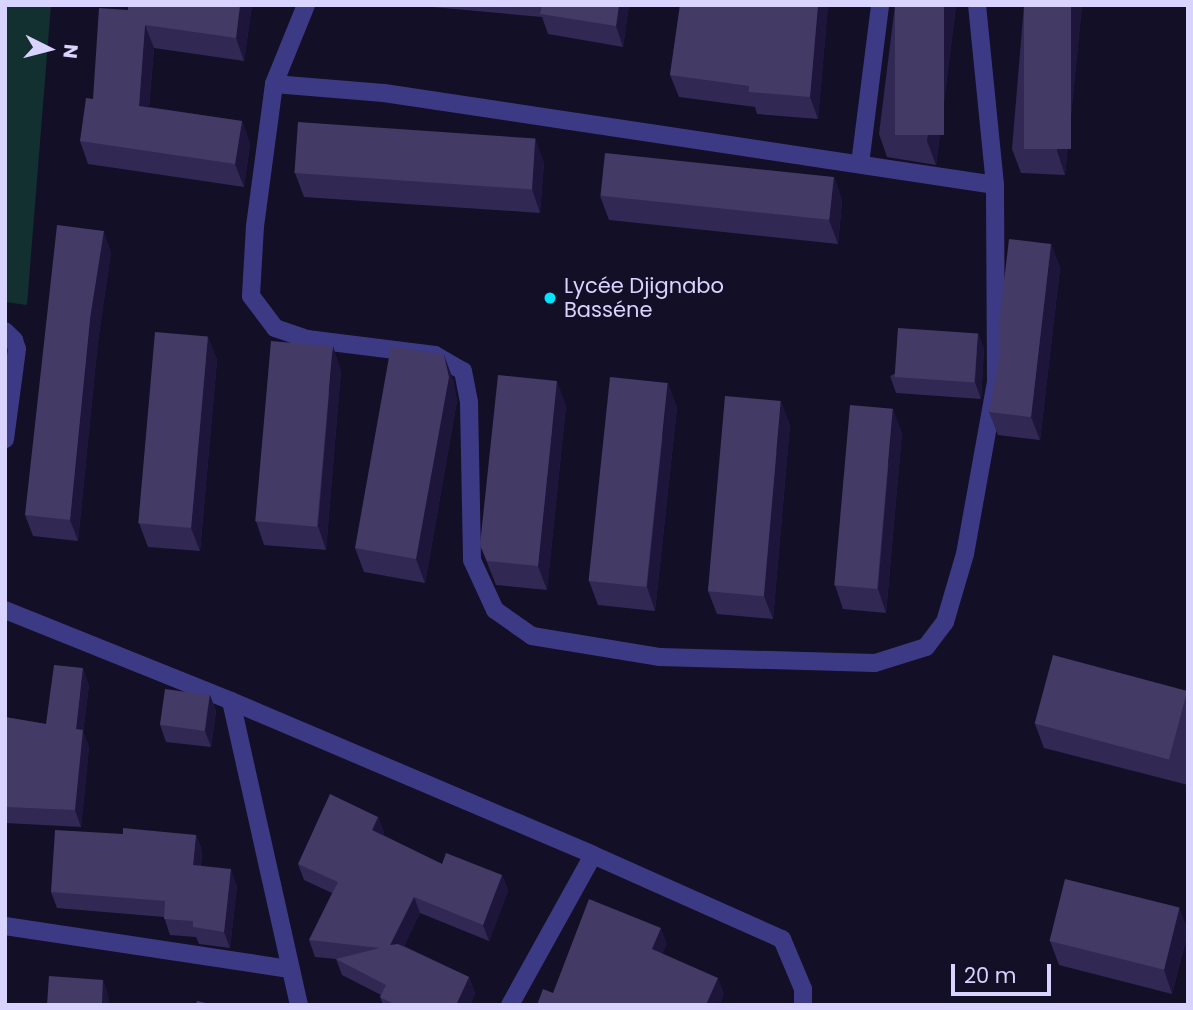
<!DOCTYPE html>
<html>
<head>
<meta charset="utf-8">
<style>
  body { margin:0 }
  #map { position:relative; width:1193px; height:1010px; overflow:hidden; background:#130f26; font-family:Poppins,sans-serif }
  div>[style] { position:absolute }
  .green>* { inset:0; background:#12302f }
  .minor>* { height:18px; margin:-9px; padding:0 9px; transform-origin:9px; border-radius:9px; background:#3d3a85 }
  .wall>* { inset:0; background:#312854 }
  .shaded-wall>* { inset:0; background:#1d163a }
  .building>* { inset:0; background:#433a66; transform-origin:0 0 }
  .dots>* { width:19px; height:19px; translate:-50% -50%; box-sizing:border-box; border:4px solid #130f26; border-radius:50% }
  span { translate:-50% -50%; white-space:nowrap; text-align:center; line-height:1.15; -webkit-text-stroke:7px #130f26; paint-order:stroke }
  .poi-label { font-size:21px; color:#d9d4ff }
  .left { translate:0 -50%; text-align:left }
  .frame { position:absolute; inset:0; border:7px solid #d9d4ff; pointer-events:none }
  .north { position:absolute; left:14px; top:14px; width:70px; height:70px; -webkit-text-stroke:5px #130f26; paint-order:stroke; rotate:96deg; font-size:19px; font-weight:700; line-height:28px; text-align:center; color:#d9d4ff }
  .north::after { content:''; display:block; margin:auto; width:24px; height:32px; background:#d9d4ff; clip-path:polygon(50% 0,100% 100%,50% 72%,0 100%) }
  .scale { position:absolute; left:951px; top:964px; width:100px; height:32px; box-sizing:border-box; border:4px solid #d9d4ff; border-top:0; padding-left:9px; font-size:21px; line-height:24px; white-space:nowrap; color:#d9d4ff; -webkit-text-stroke:5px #130f26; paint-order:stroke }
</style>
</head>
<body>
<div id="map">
  <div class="green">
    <i style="clip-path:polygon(5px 5px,51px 5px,27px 305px,5px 302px)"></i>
  </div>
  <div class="minor">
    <i style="left:306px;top:5px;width:85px;rotate:112.1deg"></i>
    <i style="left:274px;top:84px;width:143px;rotate:97.6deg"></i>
    <i style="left:255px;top:226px;width:70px;rotate:93.3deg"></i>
    <i style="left:251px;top:296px;width:40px;rotate:53deg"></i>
    <i style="left:275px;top:328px;width:34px;rotate:19deg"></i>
    <i style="left:307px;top:339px;width:129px;rotate:7.1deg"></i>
    <i style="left:435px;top:355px;width:32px;rotate:30deg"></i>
    <i style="left:463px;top:371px;width:32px;rotate:79deg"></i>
    <i style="left:469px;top:402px;width:158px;rotate:88.9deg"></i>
    <i style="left:472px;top:560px;width:55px;rotate:65.3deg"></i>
    <i style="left:495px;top:610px;width:45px;rotate:35.1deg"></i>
    <i style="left:532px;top:636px;width:130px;rotate:9.3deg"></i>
    <i style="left:660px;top:657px;width:215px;rotate:1.6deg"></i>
    <i style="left:875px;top:663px;width:53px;rotate:-17.4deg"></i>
    <i style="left:926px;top:647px;width:31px;rotate:-53deg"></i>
    <i style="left:945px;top:622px;width:71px;rotate:-73.6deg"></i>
    <i style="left:965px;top:554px;width:175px;rotate:-79.8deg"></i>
    <i style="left:996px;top:382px;width:197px;rotate:-90.3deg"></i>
    <i style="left:995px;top:185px;width:181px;rotate:-95.7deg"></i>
    <i style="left:274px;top:84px;width:110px;rotate:4.7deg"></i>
    <i style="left:384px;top:93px;width:618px;rotate:8.56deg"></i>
    <i style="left:860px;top:164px;width:160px;rotate:-82.8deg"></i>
    <i style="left:5px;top:331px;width:13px;rotate:45deg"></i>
    <i style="left:14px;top:340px;width:9px;rotate:72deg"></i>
    <i style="left:17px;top:349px;width:91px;rotate:97.6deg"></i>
    <i style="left:5px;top:610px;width:244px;rotate:21.9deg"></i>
    <i style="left:231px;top:701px;width:393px;rotate:23deg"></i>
    <i style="left:593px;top:855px;width:207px;rotate:24deg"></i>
    <i style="left:782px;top:939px;width:54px;rotate:67.2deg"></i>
    <i style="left:803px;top:989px;width:16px;rotate:90deg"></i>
    <i style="left:231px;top:701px;width:312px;rotate:77.4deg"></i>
    <i style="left:5px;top:926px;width:288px;rotate:8.6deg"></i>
    <i style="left:510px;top:1005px;width:171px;rotate:-61deg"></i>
  </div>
  <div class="wall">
    <i style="clip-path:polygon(128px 5px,252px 5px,244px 61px,154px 48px,149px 107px,242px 121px,250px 144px,244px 187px,88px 164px,80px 141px,93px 99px,128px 10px)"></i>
    <i style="clip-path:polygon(410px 5px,629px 5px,623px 47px,548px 34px,542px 17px)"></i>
    <i style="clip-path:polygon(680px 5px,828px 5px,818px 119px,757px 114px,755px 107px,679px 97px,670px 75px)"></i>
    <i style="clip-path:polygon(895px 5px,956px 5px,936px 165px,887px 157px,879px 134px)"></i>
    <i style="clip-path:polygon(1024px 5px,1082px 5px,1065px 175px,1021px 173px,1012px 149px)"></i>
    <i style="clip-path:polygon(544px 162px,540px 213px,304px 197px,295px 173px)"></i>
    <i style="clip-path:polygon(834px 177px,842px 201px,838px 244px,609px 220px,600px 196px)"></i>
    <i style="clip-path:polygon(1051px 244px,1060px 268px,1040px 440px,998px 435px,989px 412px)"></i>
    <i style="clip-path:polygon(111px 252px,98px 341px,78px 541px,33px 536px,25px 515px)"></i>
    <i style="clip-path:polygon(978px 333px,984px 349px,981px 399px,896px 393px,890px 376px)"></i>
    <i style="clip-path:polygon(208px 337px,217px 360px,200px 551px,148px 547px,139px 523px)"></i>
    <i style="clip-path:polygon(341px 370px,326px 550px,264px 545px,256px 521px)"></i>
    <i style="clip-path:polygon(453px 379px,457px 401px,425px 583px,364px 572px,355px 548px)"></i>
    <i style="clip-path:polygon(566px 405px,547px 590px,496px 585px,480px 545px)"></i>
    <i style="clip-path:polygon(677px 407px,655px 611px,598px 605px,589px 581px)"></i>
    <i style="clip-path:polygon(790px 424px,773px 619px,717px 614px,708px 591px)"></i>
    <i style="clip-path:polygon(902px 432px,886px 613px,843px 609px,835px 585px)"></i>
    <i style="clip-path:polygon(89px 685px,83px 732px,89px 747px,81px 827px,5px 823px,5px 717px,46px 724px)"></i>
    <i style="clip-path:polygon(1188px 690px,1188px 785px,1044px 748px,1035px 724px)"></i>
    <i style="clip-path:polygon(210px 695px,216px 711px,211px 747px,166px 742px,160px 725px)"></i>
    <i style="clip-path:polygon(378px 817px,384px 833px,383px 835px,442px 864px,502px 875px,508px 891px,489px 941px,420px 913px,404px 946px,469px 977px,475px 994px,470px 1005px,383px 1005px,380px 997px,381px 995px,342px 975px,336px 959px,315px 957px,309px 940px,332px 893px,304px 880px,298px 864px)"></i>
    <i style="clip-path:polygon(196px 835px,202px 851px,201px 866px,237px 886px,230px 948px,199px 944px,196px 937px,170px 935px,164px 917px,57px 908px,51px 892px)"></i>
    <i style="clip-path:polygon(1179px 908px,1188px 932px,1172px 994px,1059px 965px,1050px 941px)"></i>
  </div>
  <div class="shaded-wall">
    <i style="clip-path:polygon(240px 5px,252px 5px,244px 61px,236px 38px)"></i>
    <i style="clip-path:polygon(619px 5px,629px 5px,623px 47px,616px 26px)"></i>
    <i style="clip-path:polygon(818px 5px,828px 5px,818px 119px,810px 97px)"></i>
    <i style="clip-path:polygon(944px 5px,956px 5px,936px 165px,927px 141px)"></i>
    <i style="clip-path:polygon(1071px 5px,1082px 5px,1065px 175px,1057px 151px)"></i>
    <i style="clip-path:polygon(145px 25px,154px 48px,147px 129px,139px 106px)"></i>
    <i style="clip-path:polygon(242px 121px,250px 144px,244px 187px,235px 164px)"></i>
    <i style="clip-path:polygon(535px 138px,544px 162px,540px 213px,532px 189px)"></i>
    <i style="clip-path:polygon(834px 177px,842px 201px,838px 244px,829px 220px)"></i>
    <i style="clip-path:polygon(104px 231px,111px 252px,98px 341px,78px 541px,70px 520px,90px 319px)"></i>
    <i style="clip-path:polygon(1051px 244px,1060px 268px,1040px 440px,1031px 417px)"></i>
    <i style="clip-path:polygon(978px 333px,984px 349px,981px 399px,975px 382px)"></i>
    <i style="clip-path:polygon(208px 337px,217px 360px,200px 551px,191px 528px)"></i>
    <i style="clip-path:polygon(333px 346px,341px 370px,326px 550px,318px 526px)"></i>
    <i style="clip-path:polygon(444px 355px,453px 379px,457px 401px,425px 583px,416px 559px)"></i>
    <i style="clip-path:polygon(557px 381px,566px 405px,547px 590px,538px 566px)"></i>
    <i style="clip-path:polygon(668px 383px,677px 407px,655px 611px,647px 587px)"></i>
    <i style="clip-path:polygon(781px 401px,790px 424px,773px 619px,764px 596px)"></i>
    <i style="clip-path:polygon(893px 409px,902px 432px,886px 613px,878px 589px)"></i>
    <i style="clip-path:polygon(83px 668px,89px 685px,83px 732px,89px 747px,81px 827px,75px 810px,76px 729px)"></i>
    <i style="clip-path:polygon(210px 695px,216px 711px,211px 747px,205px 731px)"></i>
    <i style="clip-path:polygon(378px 817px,384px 833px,378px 846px,372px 830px)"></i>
    <i style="clip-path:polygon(196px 835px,202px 851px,199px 882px,193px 865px)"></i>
    <i style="clip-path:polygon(231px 869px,237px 886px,230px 948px,224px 932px)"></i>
    <i style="clip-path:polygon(502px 875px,508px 891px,489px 941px,483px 925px)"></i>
    <i style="clip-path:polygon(414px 897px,420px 913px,396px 962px,390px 945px)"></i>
    <i style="clip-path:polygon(1179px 908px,1188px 932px,1172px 994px,1164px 970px)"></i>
    <i style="clip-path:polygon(661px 928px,667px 944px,658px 965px,652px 949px)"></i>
    <i style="clip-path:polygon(469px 977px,475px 994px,470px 1005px,456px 1005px)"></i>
    <i style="clip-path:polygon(718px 978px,724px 994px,720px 1005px,706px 1005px)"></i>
    <i style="clip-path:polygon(103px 980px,109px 997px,109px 1005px,102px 1005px)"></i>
  </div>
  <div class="building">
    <i style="clip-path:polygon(128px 5px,240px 5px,236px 38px,145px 25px,139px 106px,242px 121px,235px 164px,80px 141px,86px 98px,93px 99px,99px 8px,128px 10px)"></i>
    <i style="clip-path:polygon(542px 5px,619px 5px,616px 26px,540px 14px)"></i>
    <i style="clip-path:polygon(680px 5px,818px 5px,810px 97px,749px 92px,749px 86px,670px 75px)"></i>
    <i style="left:895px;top:5px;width:49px;height:130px"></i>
    <i style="left:1024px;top:5px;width:47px;height:144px"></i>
    <i style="left:298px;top:122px;width:238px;height:51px;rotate:4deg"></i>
    <i style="left:605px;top:153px;width:230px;height:43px;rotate:6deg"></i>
    <i style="clip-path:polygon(57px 225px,104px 231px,90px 319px,70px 520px,25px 515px)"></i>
    <i style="clip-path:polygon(1009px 239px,1051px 244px,1031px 417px,989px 412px,999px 360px,999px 325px)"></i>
    <i style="left:898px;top:328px;width:80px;height:49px;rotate:4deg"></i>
    <i style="left:155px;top:332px;width:53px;height:192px;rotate:5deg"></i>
    <i style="left:271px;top:341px;width:62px;height:181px;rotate:5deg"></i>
    <i style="clip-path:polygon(391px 346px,444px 355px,449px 377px,416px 559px,355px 548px)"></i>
    <i style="clip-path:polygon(498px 375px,557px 381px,538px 566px,487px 561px,480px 545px)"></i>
    <i style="left:610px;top:377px;width:58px;height:205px;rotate:6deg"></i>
    <i style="left:725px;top:396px;width:56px;height:196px;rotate:5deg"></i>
    <i style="left:850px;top:405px;width:43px;height:181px;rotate:5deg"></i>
    <i style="left:1053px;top:655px;width:139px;height:71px;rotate:15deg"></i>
    <i style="clip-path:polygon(54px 665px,83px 668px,76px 729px,83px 730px,75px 810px,5px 807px,5px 717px,46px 724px)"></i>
    <i style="left:165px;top:689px;width:45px;height:36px;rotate:8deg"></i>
    <i style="clip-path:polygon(330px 794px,378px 817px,372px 830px,442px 864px,446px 853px,502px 875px,483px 925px,414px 897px,390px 945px,398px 944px,469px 977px,456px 1005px,396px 1005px,380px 997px,386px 985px,336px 959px,380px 948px,309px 940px,338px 882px,298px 864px)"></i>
    <i style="clip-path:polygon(123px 828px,196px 835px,193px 865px,231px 869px,224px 932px,193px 927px,193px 921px,164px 919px,165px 901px,51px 892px,55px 830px,123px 834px)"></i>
    <i style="left:1065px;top:879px;width:118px;height:64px;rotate:14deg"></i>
    <i style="clip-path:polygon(589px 899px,661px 928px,652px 949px,718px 978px,706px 1005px,537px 1005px,543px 989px,553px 993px)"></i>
    <i style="clip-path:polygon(49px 976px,103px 980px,102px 1005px,47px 1005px)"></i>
    <i style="clip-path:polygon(197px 1001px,215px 1005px,196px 1005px)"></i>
  </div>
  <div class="dots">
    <i style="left:550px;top:298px;background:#00e5ff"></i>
  </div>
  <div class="poi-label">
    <span class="left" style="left:564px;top:298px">Lycée Djignabo<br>Basséne</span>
  </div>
  <div class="frame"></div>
  <div class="north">N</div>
  <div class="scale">20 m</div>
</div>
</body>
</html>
